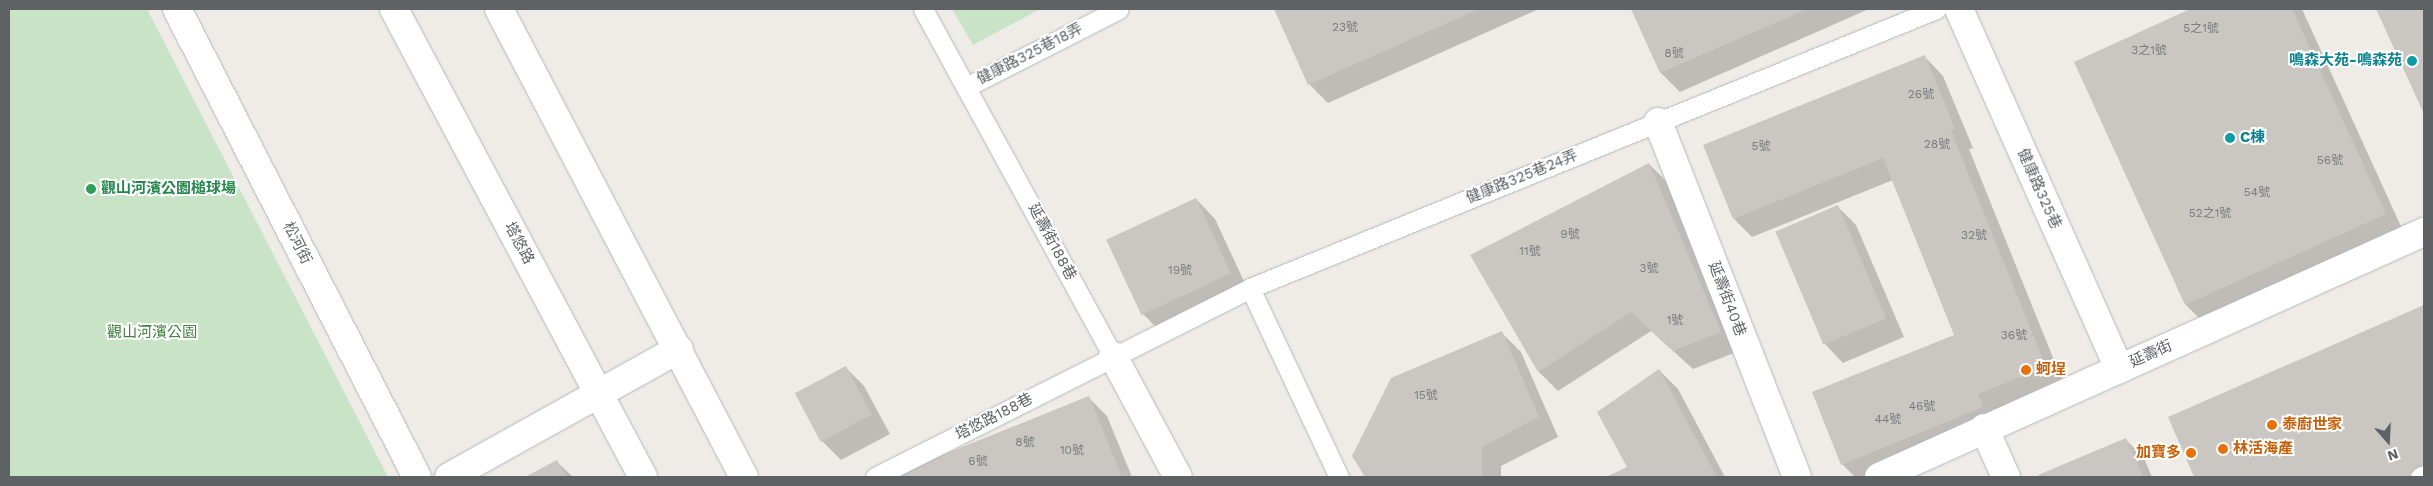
<!DOCTYPE html>
<html>
<head>
<meta charset="utf-8">
<style>
  body { margin:0 }
  #map { position:relative; width:2433px; height:486px; overflow:hidden; background:#efece7; font-family:"Work Sans","Noto Sans TC",sans-serif }
  div>[style] { position:absolute }
  .green>* { inset:0; background:#c8e3c6 }
  .shadow>* { inset:0; background:#0003 }
  .building>* { inset:0; background:#cac7c3; transform-origin:0 0 }
  .roads { filter:drop-shadow(0 0 1px #b4b7ba) drop-shadow(0 0 1px #b4b7ba) }
  .lane>* { height:19px; margin:-9.5px; padding:0 9.5px; transform-origin:9.5px; border-radius:9.5px; background:#fff }
  .street>* { height:28px; margin:-14px; padding:0 14px; transform-origin:14px; border-radius:14px; background:#fff }
  .secondary>* { height:28px; margin:-14px; padding:0 14px; transform-origin:14px; border-radius:14px; background:#fff }
  .dots>* { width:14px; height:14px; translate:-50% -50%; box-sizing:border-box; border:2px solid #fff; border-radius:50% }
  span { translate:-50% -50%; white-space:nowrap; text-align:center; line-height:1.15; -webkit-text-stroke:4px #fff; paint-order:stroke }
  .number-label { font-size:12px; color:#797b7c }
  .number-label span { -webkit-text-stroke-width:0 }
  .street-label { font-size:15px; color:#5e6265 }
  .culture-label { font-size:15px; color:#0d838f; font-weight:700 }
  .right { translate:-100% -50%; text-align:right }
  .left { translate:0 -50%; text-align:left }
  .leisure-label { font-size:15px; color:#27864d; font-weight:700 }
  .park-label { font-size:15px; color:#40833f }
  .food-label { font-size:15px; color:#c56008; font-weight:700 }
  .frame { position:absolute; inset:0; border:10px solid #5e6265; pointer-events:none }
  .north { position:absolute; left:2363px; top:416px; width:50px; height:50px; -webkit-text-stroke:4px #fff; paint-order:stroke; rotate:161deg; font-size:14px; font-weight:700; line-height:20px; text-align:center; color:#5e6265 }
  .north::after { content:''; display:block; margin:auto; width:18px; height:22px; background:#5e6265; clip-path:polygon(50% 0,100% 100%,50% 72%,0 100%) }
</style>
</head>
<body>
<div id="map">
  <div class="green">
    <i style="clip-path:polygon(9px 9px,147px 9px,388px 477px,9px 477px)"></i>
    <i style="clip-path:polygon(952px 9px,1040px 9px,973px 45px)"></i>
  </div>
  <div class="shadow">
    <i style="clip-path:polygon(1275px 9px,1539px 9px,1328px 103px,1309px 84px)"></i>
    <i style="clip-path:polygon(1633px 9px,1869px 9px,1680px 92px,1661px 73px)"></i>
    <i style="clip-path:polygon(2193px 9px,2302px 9px,2404px 233px,2205px 324px,2186px 305px,2076px 62px)"></i>
    <i style="clip-path:polygon(2378px 9px,2424px 9px,2424px 111px)"></i>
    <i style="clip-path:polygon(1925px 57px,1943px 76px,1973px 148px,1969px 149px,2064px 385px,1875px 477px,1855px 477px,1842px 464px,1956px 336px,1893px 180px,1752px 237px,1734px 219px)"></i>
    <i style="clip-path:polygon(1649px 164px,1668px 183px,1739px 351px,1693px 369px,1651px 331px,1558px 391px,1539px 372px,1472px 255px)"></i>
    <i style="clip-path:polygon(1196px 199px,1215px 219px,1249px 292px,1161px 332px,1142px 313px)"></i>
    <i style="clip-path:polygon(1837px 206px,1856px 225px,1904px 337px,1843px 363px,1825px 344px,1777px 232px)"></i>
    <i style="clip-path:polygon(2424px 306px,2424px 477px,2196px 477px,2170px 418px)"></i>
    <i style="clip-path:polygon(1502px 333px,1521px 352px,1558px 437px,1501px 466px,1501px 477px,1367px 477px,1354px 456px)"></i>
    <i style="clip-path:polygon(846px 368px,864px 386px,890px 434px,841px 460px,822px 441px,797px 394px)"></i>
    <i style="clip-path:polygon(1659px 370px,1678px 389px,1725px 477px,1609px 477px,1629px 467px)"></i>
    <i style="clip-path:polygon(1088px 397px,1107px 416px,1132px 477px,891px 477px)"></i>
    <i style="clip-path:polygon(2125px 439px,2144px 458px,2152px 477px,2040px 477px)"></i>
    <i style="clip-path:polygon(557px 462px,573px 477px,528px 477px)"></i>
  </div>
  <div class="building">
    <i style="clip-path:polygon(1274px 9px,1479px 9px,1308px 85px)"></i>
    <i style="clip-path:polygon(1631px 9px,1807px 9px,1660px 73px)"></i>
    <i style="clip-path:polygon(2190px 9px,2292px 9px,2386px 214px,2185px 305px,2074px 62px)"></i>
    <i style="clip-path:polygon(2376px 9px,2424px 9px,2424px 114px)"></i>
    <i style="clip-path:polygon(1925px 55px,1955px 129px,1951px 131px,2046px 367px,1978px 394px,1983px 407px,1841px 465px,1812px 392px,1954px 335px,1883px 158px,1733px 219px,1703px 145px)"></i>
    <i style="clip-path:polygon(1649px 163px,1721px 332px,1673px 351px,1631px 312px,1538px 372px,1470px 255px)"></i>
    <i style="left:1196px;top:198px;width:83px;height:99px;rotate:65deg"></i>
    <i style="left:1838px;top:205px;width:123px;height:68px;rotate:67deg"></i>
    <i style="clip-path:polygon(2424px 305px,2424px 469px,2405px 477px,2194px 477px,2168px 417px)"></i>
    <i style="clip-path:polygon(1502px 331px,1539px 417px,1482px 447px,1482px 477px,1365px 477px,1352px 456px,1391px 378px)"></i>
    <i style="left:846px;top:366px;width:55px;height:58px;rotate:62deg"></i>
    <i style="clip-path:polygon(1659px 369px,1717px 477px,1606px 477px,1627px 467px,1597px 412px)"></i>
    <i style="clip-path:polygon(1089px 396px,1122px 477px,888px 477px)"></i>
    <i style="clip-path:polygon(2126px 438px,2143px 477px,2039px 477px,2038px 475px)"></i>
    <i style="clip-path:polygon(557px 460px,567px 477px,525px 477px)"></i>
  </div>
  <div class="roads">
    <div class="lane">
      <i style="left:923px;top:9px;width:396px;rotate:61.3deg"></i>
      <i style="left:968px;top:86px;width:169px;rotate:-27deg"></i>
      <i style="left:1250px;top:288px;width:209px;rotate:64.8deg"></i>
      <i style="left:875px;top:477px;width:420px;rotate:-26.7deg"></i>
      <i style="left:1250px;top:288px;width:741px;rotate:-22.13deg"></i>
      <i style="left:2420px;top:477px;width:4px;rotate:-27deg"></i>
    </div>
    <div class="street">
      <i style="left:177px;top:9px;width:526px;rotate:62.85deg"></i>
      <i style="left:1959px;top:9px;width:394px;rotate:66deg"></i>
      <i style="left:1658px;top:122px;width:381px;rotate:68.6deg"></i>
      <i style="left:1113px;top:356px;width:137px;rotate:61.8deg"></i>
      <i style="left:1984px;top:428px;width:54px;rotate:65.8deg"></i>
      <i style="left:449px;top:477px;width:263px;rotate:-29.1deg"></i>
      <i style="left:1879px;top:477px;width:598px;rotate:-24.21deg"></i>
    </div>
    <div class="secondary">
      <i style="left:394px;top:9px;width:530px;rotate:61.98deg"></i>
      <i style="left:499px;top:9px;width:528px;rotate:62.37deg"></i>
    </div>
  </div>
  <div class="dots">
    <i style="left:2412px;top:61px;background:#0f9aa8"></i>
    <i style="left:2230px;top:138px;background:#0f9aa8"></i>
    <i style="left:91px;top:189px;background:#2e9e5b"></i>
    <i style="left:2026px;top:370px;background:#e8710a"></i>
    <i style="left:2272px;top:425px;background:#e8710a"></i>
    <i style="left:2223px;top:449px;background:#e8710a"></i>
    <i style="left:2191px;top:453px;background:#e8710a"></i>
  </div>
  <div class="number-label">
    <span style="left:1345px;top:28px">23號</span>
    <span style="left:2201px;top:29px">5之1號</span>
    <span style="left:2149px;top:51px">3之1號</span>
    <span style="left:1674px;top:54px">8號</span>
    <span style="left:1921px;top:95px">26號</span>
    <span style="left:1937px;top:145px">28號</span>
    <span style="left:1761px;top:147px">5號</span>
    <span style="left:2330px;top:161px">56號</span>
    <span style="left:2257px;top:193px">54號</span>
    <span style="left:2210px;top:214px">52之1號</span>
    <span style="left:1570px;top:235px">9號</span>
    <span style="left:1974px;top:236px">32號</span>
    <span style="left:1530px;top:252px">11號</span>
    <span style="left:1649px;top:269px">3號</span>
    <span style="left:1180px;top:271px">19號</span>
    <span style="left:1675px;top:321px">1號</span>
    <span style="left:2014px;top:336px">36號</span>
    <span style="left:1426px;top:396px">15號</span>
    <span style="left:1922px;top:407px">46號</span>
    <span style="left:1888px;top:420px">44號</span>
    <span style="left:1025px;top:443px">8號</span>
    <span style="left:1072px;top:451px">10號</span>
    <span style="left:978px;top:462px">6號</span>
  </div>
  <div class="street-label">
    <span style="left:1030px;top:54px;rotate:-27deg">健康路325巷18弄</span>
    <span style="left:1522px;top:177px;rotate:-22deg">健康路325巷24弄</span>
    <span style="left:2039px;top:189px;rotate:66deg">健康路325巷</span>
    <span style="left:1052px;top:242px;rotate:62deg">延壽街188巷</span>
    <span style="left:297px;top:243px;rotate:63deg">松河街</span>
    <span style="left:519px;top:243px;rotate:62deg">塔悠路</span>
    <span style="left:1727px;top:299px;rotate:69deg">延壽街40巷</span>
    <span style="left:2151px;top:354px;rotate:-24deg">延壽街</span>
    <span style="left:994px;top:417px;rotate:-27deg">塔悠路188巷</span>
  </div>
  <div class="culture-label">
    <span class="right" style="left:2402px;top:61px">鳴森大苑-鳴森苑</span>
    <span class="left" style="left:2240px;top:138px">C棟</span>
  </div>
  <div class="leisure-label">
    <span class="left" style="left:101px;top:189px">觀山河濱公園槌球場</span>
  </div>
  <div class="park-label">
    <span style="left:152px;top:333px">觀山河濱公園</span>
  </div>
  <div class="food-label">
    <span class="left" style="left:2036px;top:370px">蚵埕</span>
    <span class="left" style="left:2282px;top:425px">泰廚世家</span>
    <span class="left" style="left:2233px;top:449px">林活海產</span>
    <span class="right" style="left:2181px;top:453px">加寶多</span>
  </div>
  <div class="frame"></div>
  <div class="north">N</div>
</div>
</body>
</html>
